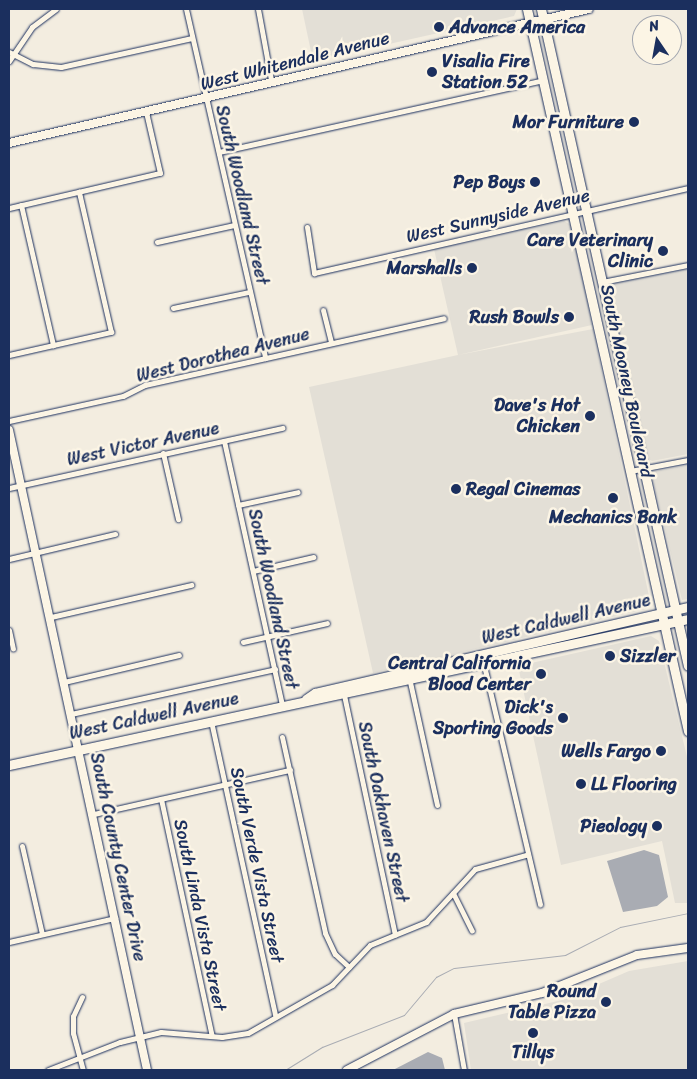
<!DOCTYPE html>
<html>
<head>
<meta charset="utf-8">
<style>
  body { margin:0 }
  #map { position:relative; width:697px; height:1079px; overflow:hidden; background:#f3ede0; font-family:Sriracha,sans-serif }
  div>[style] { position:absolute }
  .built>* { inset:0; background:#e3dfd6 }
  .water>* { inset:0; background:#a9acb3 }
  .stream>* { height:1px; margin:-0.5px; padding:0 0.5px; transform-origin:0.5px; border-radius:0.5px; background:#a9acb3 }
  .roads { filter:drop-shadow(0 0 1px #1b2f5e) drop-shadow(0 0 1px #1b2f5e) }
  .street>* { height:5px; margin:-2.5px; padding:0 2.5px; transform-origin:2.5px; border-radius:2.5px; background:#fcf5e5 }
  .secondary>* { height:8px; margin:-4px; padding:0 4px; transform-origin:4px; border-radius:4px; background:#fcf5e5 }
  .primary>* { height:9px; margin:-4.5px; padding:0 4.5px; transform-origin:4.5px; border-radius:4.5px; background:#fcf5e5 }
  .dots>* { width:14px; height:14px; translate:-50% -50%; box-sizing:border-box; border:2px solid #fcf5e5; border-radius:50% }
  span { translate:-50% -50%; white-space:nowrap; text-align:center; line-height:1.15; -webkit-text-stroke:5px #fcf5e5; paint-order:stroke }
  .poi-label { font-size:18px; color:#1b2f5e; font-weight:700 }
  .left { translate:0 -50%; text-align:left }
  .right { translate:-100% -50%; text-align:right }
  .street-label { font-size:18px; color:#1b2f5e }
  .frame { position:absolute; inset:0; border:10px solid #1b2f5e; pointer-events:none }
  .north { position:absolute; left:632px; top:15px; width:50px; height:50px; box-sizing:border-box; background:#fcf5e5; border:1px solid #a2a6af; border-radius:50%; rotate:348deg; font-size:14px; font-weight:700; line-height:20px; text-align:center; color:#1b2f5e }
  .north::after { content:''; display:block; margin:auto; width:18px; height:22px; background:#1b2f5e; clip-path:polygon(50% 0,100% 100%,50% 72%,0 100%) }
</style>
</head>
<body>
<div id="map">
  <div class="built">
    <i style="clip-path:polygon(302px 9px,517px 9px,514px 16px,313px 61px)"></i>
    <i style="clip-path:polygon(564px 221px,571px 225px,592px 325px,458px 355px,593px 329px,650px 601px,646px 609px,373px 673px,309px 387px,458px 355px,434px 249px)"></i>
    <i style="clip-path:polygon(688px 269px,688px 454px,652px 461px,647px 458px,607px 285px)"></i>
    <i style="clip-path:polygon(688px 465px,688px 599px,682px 600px,651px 472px)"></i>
    <i style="clip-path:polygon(651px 636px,659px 641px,688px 761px,688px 903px,675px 903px,662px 841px,561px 865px,518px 666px)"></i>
    <i style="clip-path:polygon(688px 961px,688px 1070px,471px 1070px,464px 1023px,562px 1000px,629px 971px)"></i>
  </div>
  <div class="water">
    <i style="clip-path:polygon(644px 850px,659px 855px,668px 897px,657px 906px,623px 912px,607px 861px)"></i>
    <i style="clip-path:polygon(428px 1052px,442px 1058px,445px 1070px,393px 1070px)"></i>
  </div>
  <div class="stream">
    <i style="left:285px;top:1070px;width:44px;rotate:-31.9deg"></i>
    <i style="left:322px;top:1047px;width:88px;rotate:-21.3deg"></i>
    <i style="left:404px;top:1015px;width:50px;rotate:-49.9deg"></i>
    <i style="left:436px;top:977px;width:20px;rotate:-27deg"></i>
    <i style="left:454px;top:968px;width:112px;rotate:-6.7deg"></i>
    <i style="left:565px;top:955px;width:62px;rotate:-27deg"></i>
    <i style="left:620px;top:927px;width:69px;rotate:-11.6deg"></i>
  </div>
  <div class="roads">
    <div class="street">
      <i style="left:186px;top:9px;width:358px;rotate:77.2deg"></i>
      <i style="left:258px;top:9px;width:72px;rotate:79.6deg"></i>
      <i style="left:9px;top:52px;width:27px;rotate:27deg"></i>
      <i style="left:33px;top:64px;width:28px;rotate:6deg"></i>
      <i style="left:61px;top:67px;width:134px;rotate:-12.5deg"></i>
      <i style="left:9px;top:61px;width:41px;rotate:-55.9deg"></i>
      <i style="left:32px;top:27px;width:30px;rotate:-37deg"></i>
      <i style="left:219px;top:152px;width:332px;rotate:-12.5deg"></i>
      <i style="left:21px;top:205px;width:144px;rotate:77.1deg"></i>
      <i style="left:9px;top:208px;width:155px;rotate:-13.1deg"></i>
      <i style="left:160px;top:173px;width:63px;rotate:-102.9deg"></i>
      <i style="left:307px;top:227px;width:47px;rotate:81.3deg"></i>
      <i style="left:314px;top:273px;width:384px;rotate:-12.8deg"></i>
      <i style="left:157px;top:242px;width:79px;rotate:-12.4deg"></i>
      <i style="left:602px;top:282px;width:88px;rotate:-11.2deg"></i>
      <i style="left:173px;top:308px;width:78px;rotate:-11.9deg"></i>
      <i style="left:323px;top:310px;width:34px;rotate:76deg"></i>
      <i style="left:9px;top:355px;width:105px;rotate:-12.7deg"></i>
      <i style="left:111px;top:332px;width:144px;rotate:-102.9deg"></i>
      <i style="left:9px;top:421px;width:117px;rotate:-12.4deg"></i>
      <i style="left:123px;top:396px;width:25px;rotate:-27deg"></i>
      <i style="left:145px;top:385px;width:306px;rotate:-12.6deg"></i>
      <i style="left:224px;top:441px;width:269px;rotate:77.6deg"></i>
      <i style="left:163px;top:453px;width:68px;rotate:77.2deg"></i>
      <i style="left:630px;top:471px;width:59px;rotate:-10.7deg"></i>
      <i style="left:9px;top:488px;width:280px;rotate:-12.4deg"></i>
      <i style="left:238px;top:505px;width:61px;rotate:-12.2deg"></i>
      <i style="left:9px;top:559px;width:109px;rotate:-13.3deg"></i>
      <i style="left:253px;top:571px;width:62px;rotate:-13.1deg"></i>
      <i style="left:51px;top:617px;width:144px;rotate:-12.9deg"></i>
      <i style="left:9px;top:630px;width:19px;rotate:78deg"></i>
      <i style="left:243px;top:642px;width:86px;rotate:-12.7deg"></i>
      <i style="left:483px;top:661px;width:250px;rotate:76.8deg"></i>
      <i style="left:64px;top:682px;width:118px;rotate:-13.2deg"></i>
      <i style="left:410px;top:682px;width:126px;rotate:77.6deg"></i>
      <i style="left:344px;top:695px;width:245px;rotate:78deg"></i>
      <i style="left:71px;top:714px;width:209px;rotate:-12.4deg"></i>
      <i style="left:211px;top:721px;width:301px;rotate:77.7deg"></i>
      <i style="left:282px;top:737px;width:201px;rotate:77.6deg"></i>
      <i style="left:325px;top:933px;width:23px;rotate:65deg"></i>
      <i style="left:335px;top:954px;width:19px;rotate:43deg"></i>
      <i style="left:161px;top:799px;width:242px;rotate:77.9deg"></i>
      <i style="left:94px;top:814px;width:201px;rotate:-12.7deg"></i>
      <i style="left:22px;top:846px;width:90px;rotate:77.2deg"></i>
      <i style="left:453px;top:893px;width:42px;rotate:63.4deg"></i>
      <i style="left:9px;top:942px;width:109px;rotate:-12.8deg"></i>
      <i style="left:82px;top:997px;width:21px;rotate:115deg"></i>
      <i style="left:73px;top:1016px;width:17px;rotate:90deg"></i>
      <i style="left:73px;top:1033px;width:38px;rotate:75deg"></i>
      <i style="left:454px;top:1014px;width:57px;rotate:79.9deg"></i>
      <i style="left:48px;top:1070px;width:77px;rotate:-21.3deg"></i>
      <i style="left:120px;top:1042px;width:42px;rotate:-13.7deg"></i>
      <i style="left:161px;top:1032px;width:61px;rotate:4.7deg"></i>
      <i style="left:222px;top:1037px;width:26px;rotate:-9deg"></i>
      <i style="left:248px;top:1033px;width:97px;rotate:-29.7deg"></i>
      <i style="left:332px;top:985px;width:55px;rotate:-46.5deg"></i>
      <i style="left:370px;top:945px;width:61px;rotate:-22.3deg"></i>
      <i style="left:426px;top:922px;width:72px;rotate:-47.2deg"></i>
      <i style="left:475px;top:869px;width:53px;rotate:-15.4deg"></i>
    </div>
    <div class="secondary">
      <i style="left:9px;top:143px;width:595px;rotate:-13.01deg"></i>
      <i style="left:9px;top:430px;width:655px;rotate:77.83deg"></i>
      <i style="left:347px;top:1070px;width:121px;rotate:-27.6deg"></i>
      <i style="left:454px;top:1014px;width:90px;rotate:-13.4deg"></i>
      <i style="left:542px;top:993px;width:102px;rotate:-21.8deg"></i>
      <i style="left:637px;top:955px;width:51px;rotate:-7.8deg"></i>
    </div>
    <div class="primary">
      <i style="left:527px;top:9px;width:740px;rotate:77.43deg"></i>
      <i style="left:541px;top:9px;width:673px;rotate:77.39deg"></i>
      <i style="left:306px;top:699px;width:11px;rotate:-34deg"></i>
      <i style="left:315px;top:693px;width:383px;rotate:-13deg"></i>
      <i style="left:9px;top:765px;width:695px;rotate:-12.14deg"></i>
    </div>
  </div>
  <div class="dots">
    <i style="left:439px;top:27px;background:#1b2f5e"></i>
    <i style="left:432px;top:72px;background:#1b2f5e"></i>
    <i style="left:634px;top:122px;background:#1b2f5e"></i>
    <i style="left:535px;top:182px;background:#1b2f5e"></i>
    <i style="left:663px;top:251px;background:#1b2f5e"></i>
    <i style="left:472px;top:268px;background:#1b2f5e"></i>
    <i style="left:569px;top:317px;background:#1b2f5e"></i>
    <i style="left:590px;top:416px;background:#1b2f5e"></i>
    <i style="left:456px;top:489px;background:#1b2f5e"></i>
    <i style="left:613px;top:498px;background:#1b2f5e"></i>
    <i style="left:610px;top:656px;background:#1b2f5e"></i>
    <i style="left:541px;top:674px;background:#1b2f5e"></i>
    <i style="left:563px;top:718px;background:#1b2f5e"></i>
    <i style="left:661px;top:751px;background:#1b2f5e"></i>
    <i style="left:581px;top:784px;background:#1b2f5e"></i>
    <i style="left:657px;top:826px;background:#1b2f5e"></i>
    <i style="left:606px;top:1002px;background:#1b2f5e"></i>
    <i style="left:533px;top:1033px;background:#1b2f5e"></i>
  </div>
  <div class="poi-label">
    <span class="left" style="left:449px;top:27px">Advance America</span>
    <span class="left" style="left:442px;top:72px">Visalia Fire<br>Station 52</span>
    <span class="right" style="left:624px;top:122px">Mor Furniture</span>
    <span class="right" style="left:525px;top:182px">Pep Boys</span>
    <span class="right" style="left:653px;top:251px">Care Veterinary<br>Clinic</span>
    <span class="right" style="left:462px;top:268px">Marshalls</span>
    <span class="right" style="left:559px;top:317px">Rush Bowls</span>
    <span class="right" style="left:580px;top:416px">Dave's Hot<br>Chicken</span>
    <span class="left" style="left:466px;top:489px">Regal Cinemas</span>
    <span style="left:613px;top:517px">Mechanics Bank</span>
    <span class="left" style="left:620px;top:656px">Sizzler</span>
    <span class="right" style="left:531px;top:674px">Central California<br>Blood Center</span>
    <span class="right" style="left:553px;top:718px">Dick's<br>Sporting Goods</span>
    <span class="right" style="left:651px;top:751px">Wells Fargo</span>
    <span class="left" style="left:591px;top:784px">LL Flooring</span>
    <span class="right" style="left:647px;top:826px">Pieology</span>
    <span class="right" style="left:596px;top:1002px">Round<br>Table Pizza</span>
    <span style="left:533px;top:1052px">Tillys</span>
  </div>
  <div class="street-label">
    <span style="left:295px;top:61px;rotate:-14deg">West Whitendale Avenue</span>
    <span style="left:242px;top:195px;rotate:77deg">South Woodland Street</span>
    <span style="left:498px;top:216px;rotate:-13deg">West Sunnyside Avenue</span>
    <span style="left:223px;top:355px;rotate:-14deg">West Dorothea Avenue</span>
    <span style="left:627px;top:381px;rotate:78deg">South Mooney Boulevard</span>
    <span style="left:143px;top:444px;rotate:-12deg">West Victor Avenue</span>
    <span style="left:273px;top:599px;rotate:78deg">South Woodland Street</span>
    <span style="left:566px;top:619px;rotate:-13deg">West Caldwell Avenue</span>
    <span style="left:154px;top:716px;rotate:-12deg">West Caldwell Avenue</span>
    <span style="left:383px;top:812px;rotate:78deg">South Oakhaven Street</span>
    <span style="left:118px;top:857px;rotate:78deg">South County Center Drive</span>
    <span style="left:257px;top:865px;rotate:78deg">South Verde Vista Street</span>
    <span style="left:200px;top:915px;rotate:78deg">South Linda Vista Street</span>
  </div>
  <div class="frame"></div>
  <div class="north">N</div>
</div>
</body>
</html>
